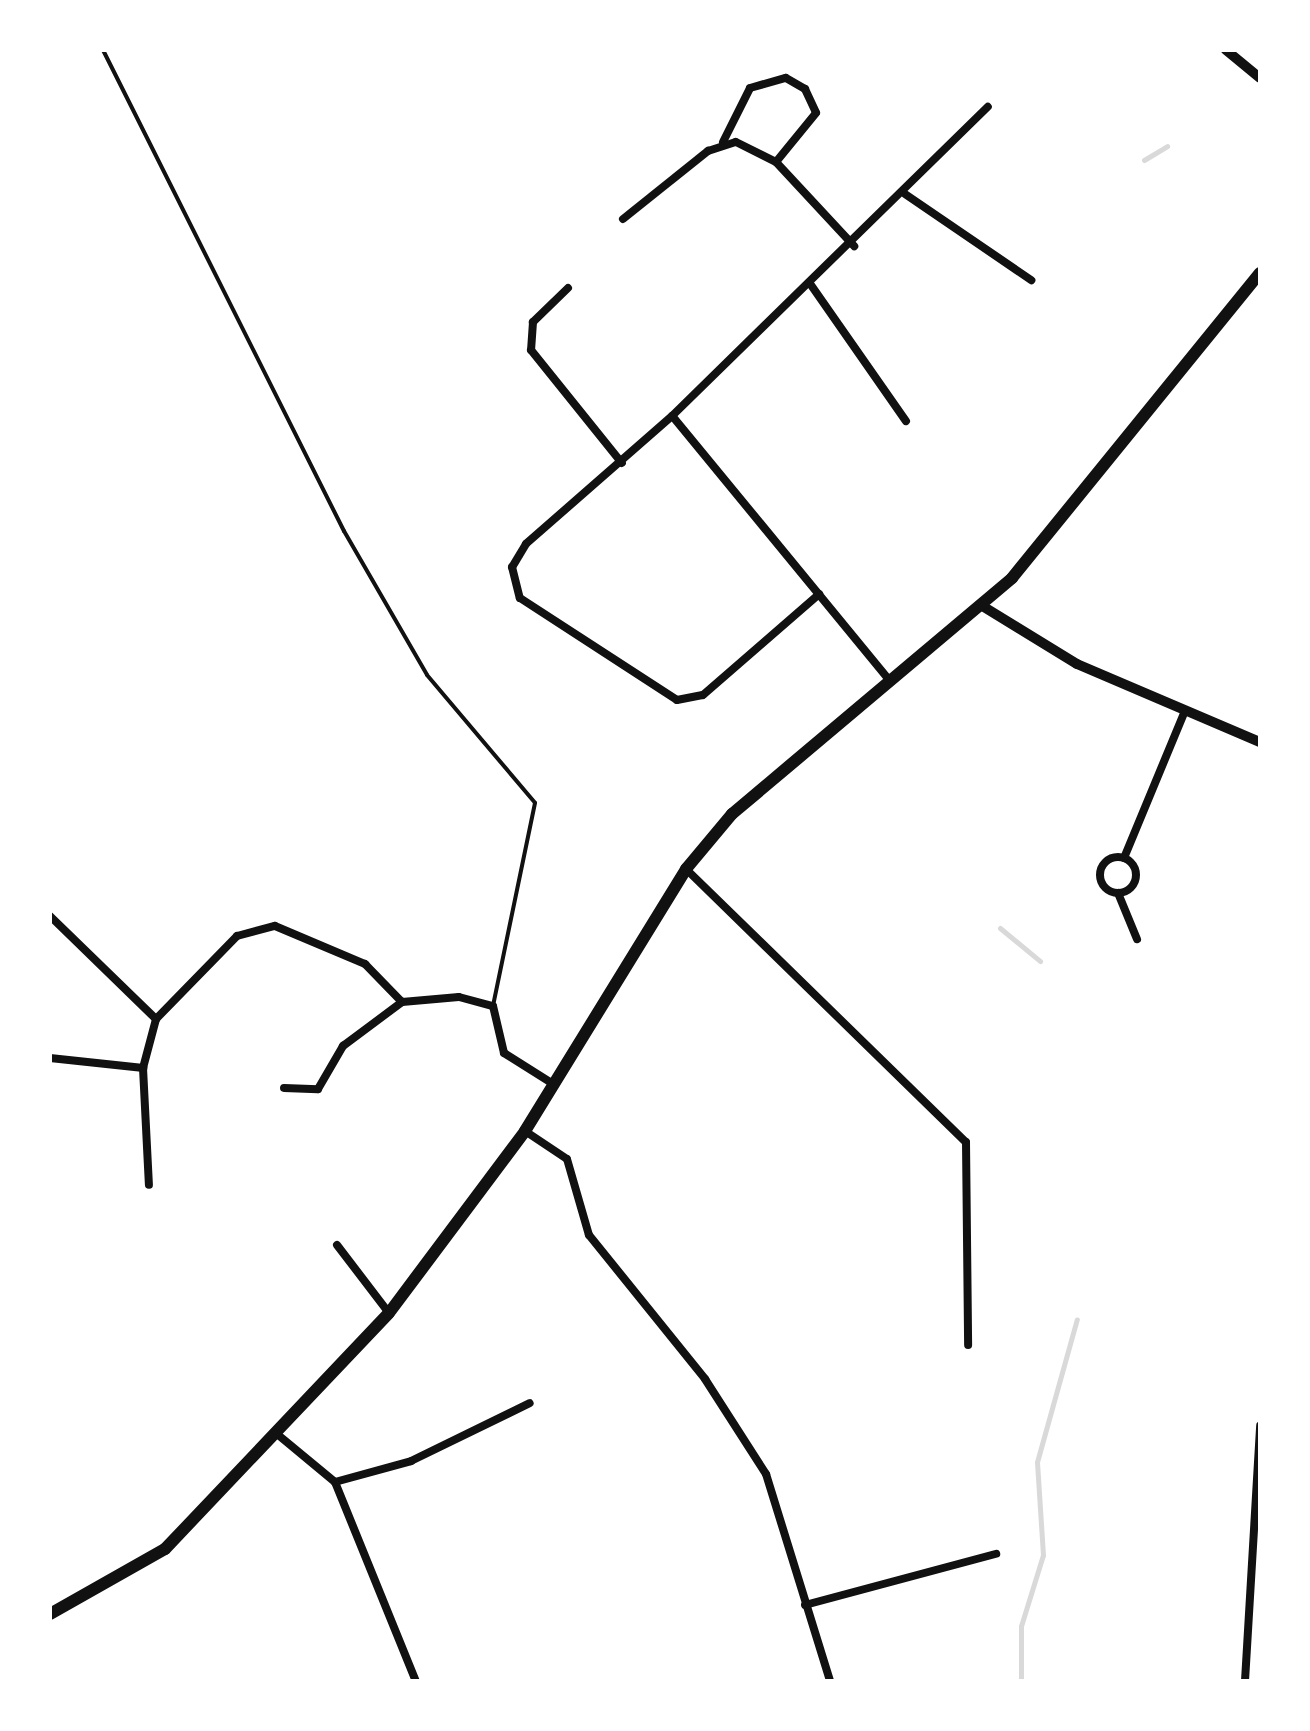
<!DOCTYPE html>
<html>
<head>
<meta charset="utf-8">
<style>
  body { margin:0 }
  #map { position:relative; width:1310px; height:1731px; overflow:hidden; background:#fff; font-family:Quicksand,sans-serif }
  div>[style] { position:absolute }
  .stream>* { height:5px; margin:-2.5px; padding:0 2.5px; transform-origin:2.5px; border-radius:2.5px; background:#d9d9d9 }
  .service>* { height:4px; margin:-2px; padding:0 2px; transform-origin:2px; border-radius:2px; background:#111 }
  .minor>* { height:8px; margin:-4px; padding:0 4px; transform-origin:4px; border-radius:4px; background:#111 }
  .minor>.ring { margin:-4px; padding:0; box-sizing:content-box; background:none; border:8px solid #111; border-radius:50% }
  .tertiary>* { height:10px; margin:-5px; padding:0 5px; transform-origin:5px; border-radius:5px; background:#111 }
  .trunk>* { height:12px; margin:-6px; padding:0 6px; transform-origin:6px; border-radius:6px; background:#111 }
  span { translate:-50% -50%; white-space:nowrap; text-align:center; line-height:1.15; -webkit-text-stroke:9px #fff; paint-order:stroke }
  .frame { position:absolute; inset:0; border:52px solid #fff; pointer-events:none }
</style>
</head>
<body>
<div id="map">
  <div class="stream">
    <i style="left:1144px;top:160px;width:27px;rotate:-31deg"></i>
    <i style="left:1000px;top:928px;width:52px;rotate:39.5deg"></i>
    <i style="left:1021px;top:1681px;width:55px;rotate:-90deg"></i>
    <i style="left:1021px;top:1626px;width:74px;rotate:-72.8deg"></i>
    <i style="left:1043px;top:1555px;width:93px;rotate:-93.7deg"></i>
    <i style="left:1037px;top:1462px;width:148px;rotate:-74.4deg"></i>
  </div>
  <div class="service">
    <i style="left:103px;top:50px;width:538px;rotate:63.39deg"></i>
    <i style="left:344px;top:531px;width:166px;rotate:60deg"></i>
    <i style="left:427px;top:675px;width:167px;rotate:49.8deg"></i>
    <i style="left:535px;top:803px;width:206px;rotate:101.7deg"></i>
  </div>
  <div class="minor">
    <i style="left:723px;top:142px;width:60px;rotate:-63.4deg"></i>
    <i style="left:750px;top:88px;width:37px;rotate:-16deg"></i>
    <i style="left:786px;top:78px;width:22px;rotate:30deg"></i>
    <i style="left:805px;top:89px;width:26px;rotate:65deg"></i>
    <i style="left:816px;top:113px;width:63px;rotate:129.2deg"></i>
    <i style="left:905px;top:194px;width:153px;rotate:34.3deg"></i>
    <i style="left:623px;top:219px;width:109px;rotate:-38.7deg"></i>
    <i style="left:708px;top:151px;width:29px;rotate:-18deg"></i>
    <i style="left:736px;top:142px;width:45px;rotate:26.6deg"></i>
    <i style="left:776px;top:162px;width:115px;rotate:47.1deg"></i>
    <i style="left:811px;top:285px;width:166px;rotate:55.1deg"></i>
    <i style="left:568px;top:288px;width:49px;rotate:135.8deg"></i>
    <i style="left:533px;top:322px;width:28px;rotate:94deg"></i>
    <i style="left:531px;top:350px;width:145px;rotate:51.2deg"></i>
    <i style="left:672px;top:416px;width:194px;rotate:138.8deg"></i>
    <i style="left:526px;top:544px;width:27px;rotate:121deg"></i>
    <i style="left:512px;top:567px;width:32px;rotate:76deg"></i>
    <i style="left:520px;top:598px;width:187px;rotate:33deg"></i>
    <i style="left:677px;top:700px;width:26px;rotate:-11deg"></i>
    <i style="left:703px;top:695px;width:154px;rotate:-41deg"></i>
    <i style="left:890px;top:681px;width:343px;rotate:-129.4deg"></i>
    <i style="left:672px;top:416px;width:442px;rotate:-44.4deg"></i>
    <i class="ring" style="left:1100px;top:857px;width:28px;height:28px"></i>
    <i style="left:1124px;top:858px;width:157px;rotate:-67.5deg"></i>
    <i style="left:686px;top:869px;width:391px;rotate:44.3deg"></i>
    <i style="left:966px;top:1142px;width:203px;rotate:89.4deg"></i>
    <i style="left:1118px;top:893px;width:50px;rotate:67.6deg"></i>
    <i style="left:50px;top:916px;width:148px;rotate:44.2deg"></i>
    <i style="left:50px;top:1058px;width:94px;rotate:6.1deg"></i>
    <i style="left:143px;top:1068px;width:51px;rotate:-75.1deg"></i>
    <i style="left:156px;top:1019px;width:116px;rotate:-45.7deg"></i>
    <i style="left:237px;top:936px;width:39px;rotate:-15deg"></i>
    <i style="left:275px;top:926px;width:98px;rotate:22.9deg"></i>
    <i style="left:365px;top:964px;width:53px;rotate:45.8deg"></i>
    <i style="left:402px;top:1002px;width:57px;rotate:-5deg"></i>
    <i style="left:459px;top:997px;width:35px;rotate:15deg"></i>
    <i style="left:493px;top:1006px;width:48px;rotate:76.8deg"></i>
    <i style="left:504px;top:1053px;width:58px;rotate:32.3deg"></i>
    <i style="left:143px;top:1068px;width:117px;rotate:87.1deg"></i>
    <i style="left:284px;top:1088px;width:34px;rotate:2deg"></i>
    <i style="left:318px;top:1089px;width:50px;rotate:-59.8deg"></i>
    <i style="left:343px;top:1046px;width:74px;rotate:-36.7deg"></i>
    <i style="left:525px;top:1131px;width:50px;rotate:33.7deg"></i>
    <i style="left:567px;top:1159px;width:79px;rotate:73.9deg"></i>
    <i style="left:589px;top:1235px;width:185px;rotate:51.1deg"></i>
    <i style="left:705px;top:1379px;width:113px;rotate:57.3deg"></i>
    <i style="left:766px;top:1474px;width:217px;rotate:72.8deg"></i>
    <i style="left:337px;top:1245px;width:86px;rotate:52.6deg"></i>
    <i style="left:277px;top:1434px;width:75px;rotate:39.6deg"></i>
    <i style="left:335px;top:1482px;width:215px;rotate:67.9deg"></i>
    <i style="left:335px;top:1482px;width:79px;rotate:-15.4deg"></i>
    <i style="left:411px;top:1461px;width:132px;rotate:-26deg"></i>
    <i style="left:805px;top:1605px;width:198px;rotate:-15deg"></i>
    <i style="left:1245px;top:1681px;width:256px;rotate:-86.6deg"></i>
  </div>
  <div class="tertiary">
    <i style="left:1226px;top:50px;width:44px;rotate:39.5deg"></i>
    <i style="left:984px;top:607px;width:109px;rotate:31.5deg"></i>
    <i style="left:1077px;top:664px;width:199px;rotate:23.1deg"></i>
  </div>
  <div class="trunk">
    <i style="left:50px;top:1614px;width:132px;rotate:-29.5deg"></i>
    <i style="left:165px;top:1549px;width:325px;rotate:-46.5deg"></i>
    <i style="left:389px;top:1313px;width:227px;rotate:-53.2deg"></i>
    <i style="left:525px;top:1131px;width:308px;rotate:-58.4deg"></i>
    <i style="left:686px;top:869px;width:72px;rotate:-50.1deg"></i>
    <i style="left:732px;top:814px;width:366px;rotate:-40.1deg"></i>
    <i style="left:1012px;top:578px;width:393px;rotate:-50.9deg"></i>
  </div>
  <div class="frame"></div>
</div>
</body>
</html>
